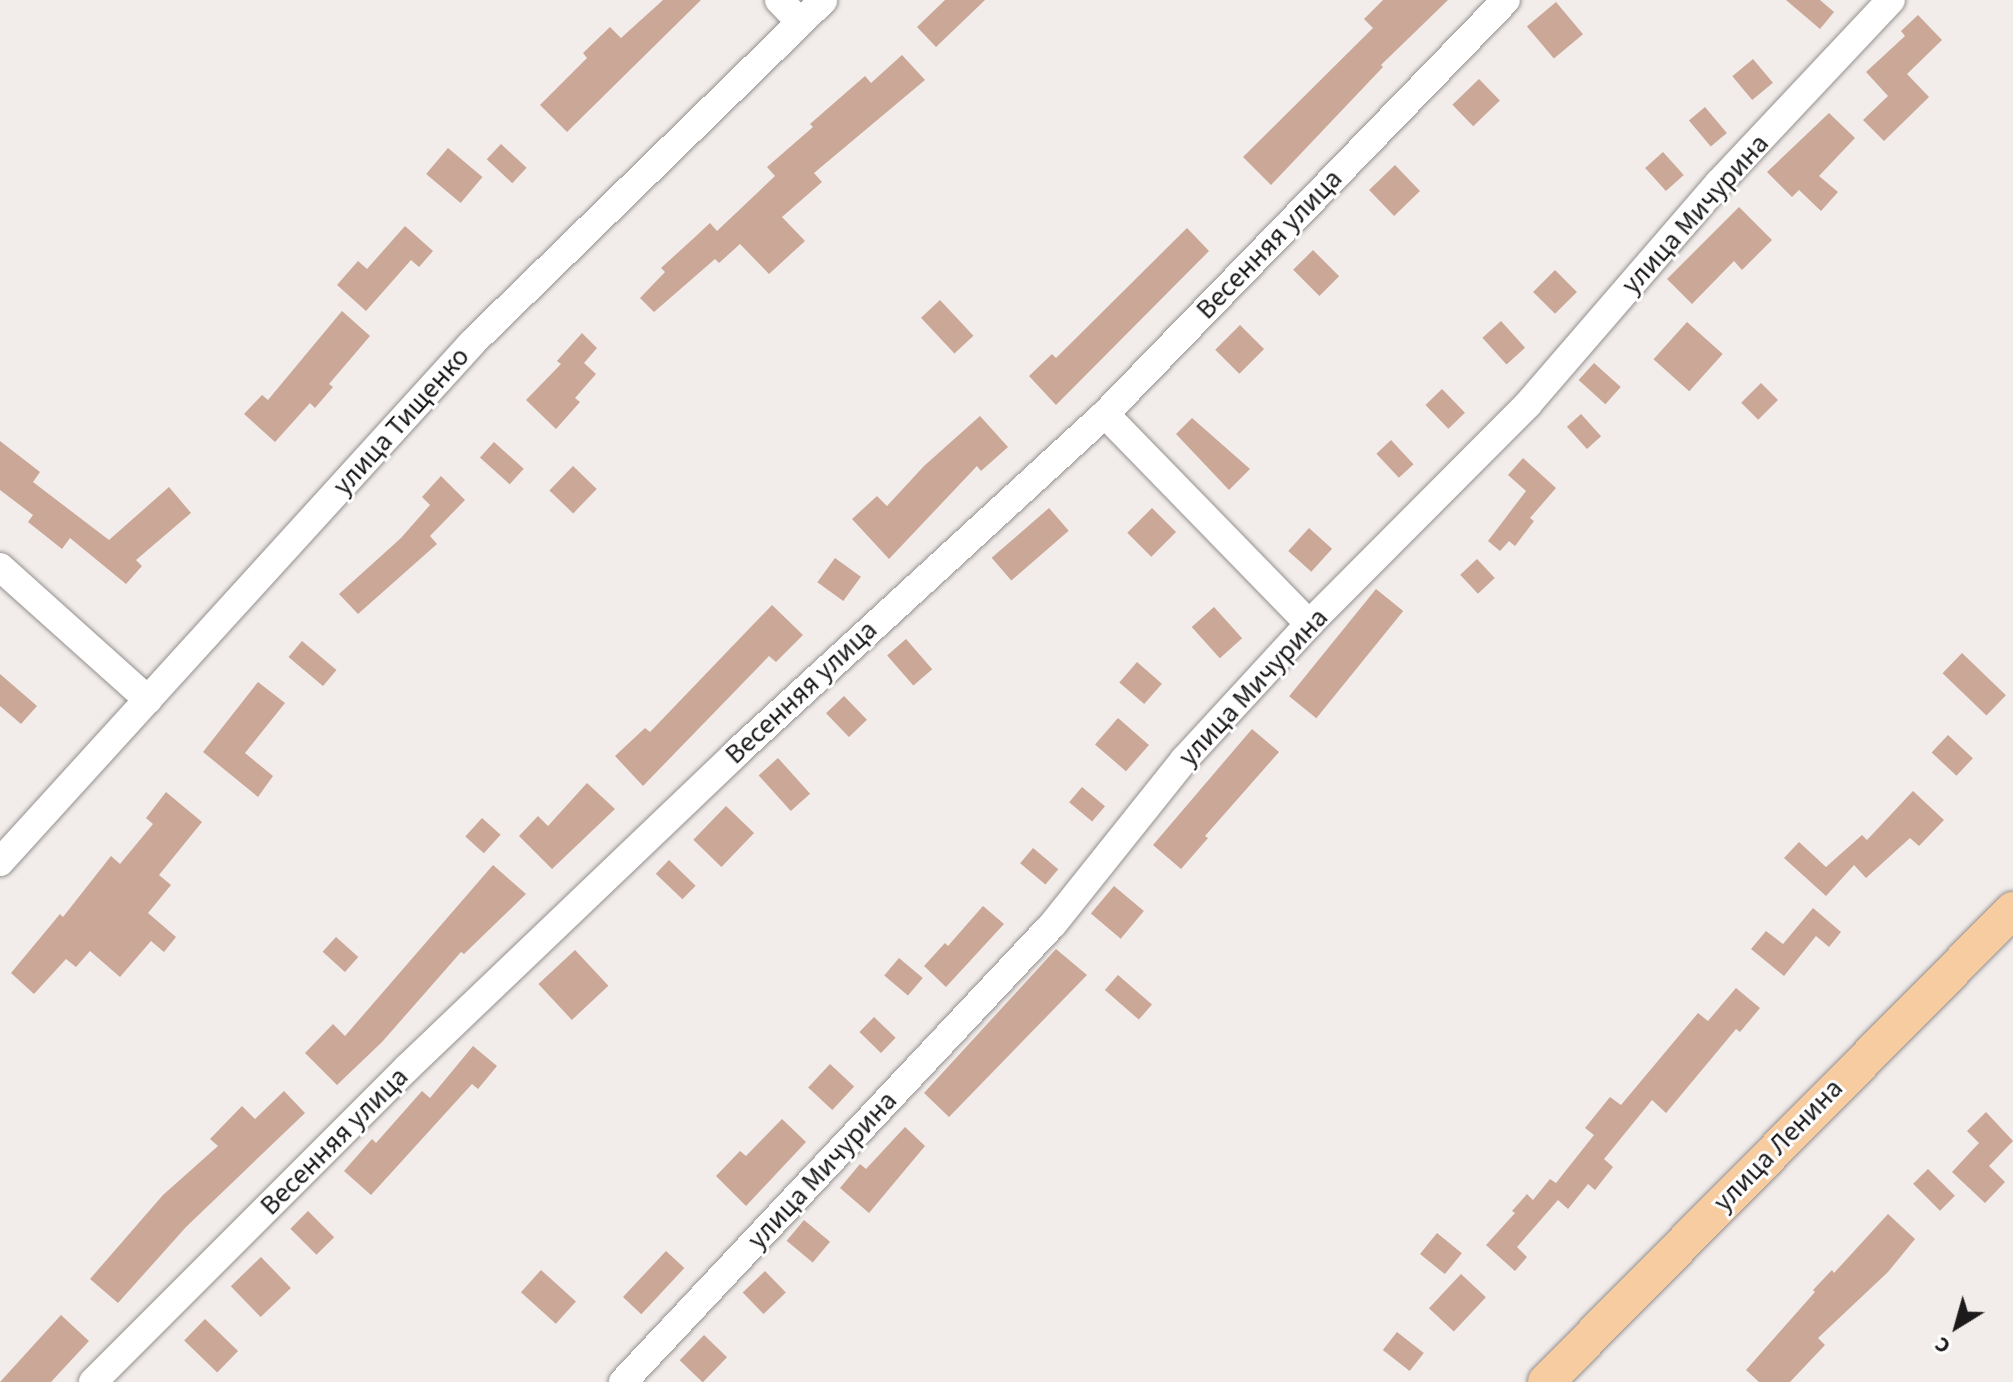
<!DOCTYPE html>
<html>
<head>
<meta charset="utf-8">
<style>
  body { margin:0 }
  #map { position:relative; width:2013px; height:1382px; overflow:hidden; background:#f2edeb; font-family:"Source Sans 3",sans-serif }
  div>[style] { position:absolute }
  .building>* { inset:0; background:#caa796; transform-origin:0 0 }
  .roads { filter:drop-shadow(0 0 2px #95908e) drop-shadow(0 0 2px #95908e) }
  .minor>* { height:28px; margin:-14px; padding:0 14px; transform-origin:14px; border-radius:14px; background:#fff }
  .major>* { height:36px; margin:-18px; padding:0 18px; transform-origin:18px; border-radius:18px; background:#f7cca0 }
  span { translate:-50% -50%; white-space:nowrap; text-align:center; line-height:1.15; -webkit-text-stroke:6px #fff; paint-order:stroke }
  .street-label { font-size:28px; color:#1c1a1a }
  .north { position:absolute; left:1917px; top:1286px; width:80px; height:80px; -webkit-text-stroke:6px #fff; paint-order:stroke; rotate:217deg; font-size:22px; font-weight:700; line-height:32px; text-align:center; color:#1c1a1a }
  .north::after { content:''; display:block; margin:auto; width:28px; height:36px; background:#1c1a1a; clip-path:polygon(50% 0,100% 100%,50% 72%,0 100%) }
</style>
</head>
<body>
<div id="map">
  <div class="building">
    <i style="clip-path:polygon(663px 0,701px 0,567px 132px,540px 105px,587px 58px,583px 53px,610px 27px,621px 38px)"></i>
    <i style="clip-path:polygon(945px 0,985px 0,936px 47px,917px 27px)"></i>
    <i style="clip-path:polygon(1383px 0,1448px 0,1381px 65px,1383px 67px,1271px 185px,1243px 157px,1373px 28px,1364px 19px)"></i>
    <i style="clip-path:polygon(1786px 0,1820px 0,1834px 12px,1820px 29px)"></i>
    <i style="left:1556px;top:2px;width:42px;height:38px;rotate:50deg"></i>
    <i style="clip-path:polygon(1918px 15px,1942px 40px,1907px 74px,1929px 97px,1884px 141px,1863px 120px,1888px 96px,1866px 72px,1905px 36px,1901px 31px)"></i>
    <i style="clip-path:polygon(902px 55px,925px 80px,814px 173px,822px 182px,782px 217px,805px 241px,769px 274px,740px 244px,719px 263px,715px 259px,654px 312px,640px 298px,665px 272px,661px 268px,695px 237px,710px 223px,717px 231px,775px 176px,767px 167px,813px 127px,810px 124px,865px 76px,871px 83px)"></i>
    <i style="left:1753px;top:59px;width:31px;height:27px;rotate:50deg"></i>
    <i style="left:1479px;top:79px;width:30px;height:37px;rotate:46deg"></i>
    <i style="left:1705px;top:107px;width:34px;height:21px;rotate:50deg"></i>
    <i style="clip-path:polygon(1829px 113px,1855px 138px,1819px 176px,1838px 192px,1821px 211px,1799px 190px,1792px 197px,1767px 172px)"></i>
    <i style="left:501px;top:144px;width:35px;height:21px;rotate:43deg"></i>
    <i style="left:448px;top:148px;width:45px;height:34px;rotate:40deg"></i>
    <i style="left:1663px;top:152px;width:31px;height:24px;rotate:48deg"></i>
    <i style="left:1395px;top:165px;width:36px;height:36px;rotate:46deg"></i>
    <i style="clip-path:polygon(1739px 207px,1772px 240px,1742px 270px,1734px 261px,1692px 304px,1667px 279px)"></i>
    <i style="clip-path:polygon(405px 226px,433px 251px,419px 267px,411px 260px,366px 311px,337px 285px,358px 261px,367px 269px)"></i>
    <i style="clip-path:polygon(1187px 228px,1209px 251px,1056px 405px,1029px 376px,1052px 354px,1056px 358px)"></i>
    <i style="left:1313px;top:250px;width:37px;height:28px;rotate:45deg"></i>
    <i style="left:1555px;top:270px;width:31px;height:31px;rotate:45deg"></i>
    <i style="left:940px;top:300px;width:49px;height:26px;rotate:47deg"></i>
    <i style="clip-path:polygon(342px 311px,370px 336px,329px 384px,333px 387px,315px 408px,310px 403px,275px 442px,244px 414px,262px 395px,268px 400px)"></i>
    <i style="left:1501px;top:321px;width:36px;height:25px;rotate:48deg"></i>
    <i style="left:1687px;top:322px;width:48px;height:50px;rotate:42deg"></i>
    <i style="left:1240px;top:325px;width:34px;height:35px;rotate:45deg"></i>
    <i style="clip-path:polygon(582px 333px,597px 348px,584px 363px,596px 374px,575px 398px,580px 402px,556px 429px,526px 400px,561px 364px,557px 361px)"></i>
    <i style="left:1594px;top:363px;width:36px;height:23px;rotate:42deg"></i>
    <i style="left:1761px;top:383px;width:24px;height:28px;rotate:45deg"></i>
    <i style="left:1442px;top:389px;width:33px;height:23px;rotate:46deg"></i>
    <i style="left:1581px;top:414px;width:30px;height:19px;rotate:48deg"></i>
    <i style="clip-path:polygon(980px 416px,1008px 447px,981px 471px,977px 466px,889px 559px,852px 519px,877px 496px,887px 506px,924px 466px)"></i>
    <i style="clip-path:polygon(1192px 418px,1250px 469px,1229px 490px,1176px 434px)"></i>
    <i style="left:1391px;top:440px;width:33px;height:20px;rotate:47deg"></i>
    <i style="clip-path:polygon(0 441px,40px 472px,33px 482px,109px 540px,169px 487px,191px 513px,136px 560px,142px 566px,126px 584px,70px 538px,62px 549px,28px 522px,33px 515px,0 490px)"></i>
    <i style="left:494px;top:442px;width:40px;height:21px;rotate:42deg"></i>
    <i style="clip-path:polygon(1523px 458px,1556px 488px,1530px 518px,1534px 521px,1515px 546px,1509px 541px,1500px 551px,1488px 541px,1526px 491px,1508px 475px)"></i>
    <i style="left:573px;top:466px;width:33px;height:34px;rotate:44deg"></i>
    <i style="clip-path:polygon(441px 476px,465px 500px,430px 536px,437px 544px,358px 614px,339px 594px,401px 538px,430px 505px,422px 497px)"></i>
    <i style="left:1049px;top:508px;width:30px;height:76px;rotate:49deg"></i>
    <i style="left:1152px;top:508px;width:34px;height:35px;rotate:45deg"></i>
    <i style="left:1309px;top:528px;width:31px;height:31px;rotate:42deg"></i>
    <i style="left:835px;top:558px;width:32px;height:30px;rotate:36deg"></i>
    <i style="left:1477px;top:559px;width:26px;height:23px;rotate:47deg"></i>
    <i style="left:1376px;top:589px;width:35px;height:138px;rotate:39deg"></i>
    <i style="clip-path:polygon(772px 605px,803px 635px,776px 662px,769px 656px,643px 786px,615px 756px,645px 728px,650px 732px)"></i>
    <i style="left:1214px;top:607px;width:42px;height:30px;rotate:48deg"></i>
    <i style="left:906px;top:639px;width:40px;height:25px;rotate:49deg"></i>
    <i style="left:302px;top:641px;width:45px;height:21px;rotate:40deg"></i>
    <i style="left:1962px;top:653px;width:61px;height:28px;rotate:44deg"></i>
    <i style="left:1137px;top:662px;width:33px;height:27px;rotate:41deg"></i>
    <i style="clip-path:polygon(0 674px,37px 706px,21px 724px,0 706px)"></i>
    <i style="clip-path:polygon(258px 682px,285px 703px,245px 753px,273px 776px,258px 797px,203px 752px)"></i>
    <i style="left:844px;top:696px;width:33px;height:25px;rotate:46deg"></i>
    <i style="left:1118px;top:718px;width:41px;height:35px;rotate:41deg"></i>
    <i style="clip-path:polygon(1252px 729px,1279px 752px,1205px 836px,1208px 838px,1181px 869px,1153px 845px)"></i>
    <i style="left:1948px;top:735px;width:34px;height:24px;rotate:43deg"></i>
    <i style="left:778px;top:758px;width:48px;height:26px;rotate:48deg"></i>
    <i style="clip-path:polygon(587px 783px,615px 809px,552px 869px,519px 836px,538px 816px,548px 826px)"></i>
    <i style="left:1082px;top:787px;width:30px;height:20px;rotate:40deg"></i>
    <i style="clip-path:polygon(1913px 791px,1944px 820px,1919px 846px,1910px 838px,1866px 878px,1854px 865px,1826px 896px,1784px 858px,1799px 842px,1826px 867px,1862px 835px,1867px 840px)"></i>
    <i style="clip-path:polygon(166px 792px,202px 822px,159px 875px,171px 885px,148px 913px,176px 937px,164px 952px,151px 941px,120px 977px,90px 951px,76px 967px,66px 959px,34px 994px,11px 973px,60px 914px,63px 917px,111px 856px,120px 864px,153px 824px,146px 818px)"></i>
    <i style="left:726px;top:806px;width:39px;height:47px;rotate:44deg"></i>
    <i style="left:482px;top:818px;width:25px;height:25px;rotate:42deg"></i>
    <i style="left:1033px;top:848px;width:33px;height:20px;rotate:40deg"></i>
    <i style="left:669px;top:860px;width:37px;height:19px;rotate:44deg"></i>
    <i style="clip-path:polygon(493px 865px,526px 894px,464px 954px,461px 952px,382px 1042px,337px 1085px,305px 1053px,333px 1024px,345px 1036px)"></i>
    <i style="left:1114px;top:886px;width:39px;height:36px;rotate:40deg"></i>
    <i style="clip-path:polygon(983px 906px,1004px 924px,946px 987px,924px 966px,945px 943px,948px 946px)"></i>
    <i style="clip-path:polygon(1813px 908px,1841px 932px,1829px 947px,1816px 936px,1784px 976px,1751px 949px,1766px 931px,1783px 944px)"></i>
    <i style="left:336px;top:937px;width:30px;height:20px;rotate:42deg"></i>
    <i style="clip-path:polygon(1056px 949px,1087px 975px,949px 1117px,924px 1093px)"></i>
    <i style="left:575px;top:950px;width:49px;height:50px;rotate:47deg"></i>
    <i style="left:899px;top:958px;width:31px;height:23px;rotate:40deg"></i>
    <i style="left:1118px;top:975px;width:45px;height:20px;rotate:41deg"></i>
    <i style="clip-path:polygon(1736px 988px,1760px 1008px,1740px 1032px,1736px 1029px,1666px 1113px,1652px 1100px,1604px 1159px,1613px 1167px,1595px 1190px,1588px 1184px,1568px 1209px,1558px 1200px,1517px 1247px,1527px 1257px,1515px 1271px,1486px 1245px,1515px 1213px,1512px 1211px,1527px 1194px,1533px 1200px,1550px 1179px,1556px 1183px,1594px 1135px,1585px 1128px,1610px 1097px,1621px 1105px,1698px 1013px,1708px 1021px)"></i>
    <i style="left:874px;top:1017px;width:30px;height:21px;rotate:44deg"></i>
    <i style="clip-path:polygon(473px 1046px,497px 1066px,478px 1089px,472px 1084px,371px 1195px,344px 1171px,372px 1139px,376px 1143px,422px 1091px,430px 1098px)"></i>
    <i style="left:830px;top:1064px;width:33px;height:32px;rotate:43deg"></i>
    <i style="clip-path:polygon(284px 1091px,305px 1113px,186px 1227px,118px 1303px,90px 1279px,163px 1195px,218px 1146px,210px 1139px,242px 1106px,255px 1119px)"></i>
    <i style="clip-path:polygon(1986px 1112px,2013px 1141px,1989px 1166px,2005px 1182px,1985px 1203px,1952px 1172px,1979px 1143px,1967px 1131px)"></i>
    <i style="clip-path:polygon(782px 1119px,806px 1142px,746px 1206px,716px 1176px,740px 1151px,746px 1156px)"></i>
    <i style="clip-path:polygon(905px 1127px,925px 1146px,869px 1213px,840px 1188px,860px 1164px,866px 1169px)"></i>
    <i style="left:1928px;top:1169px;width:38px;height:21px;rotate:45deg"></i>
    <i style="left:308px;top:1211px;width:37px;height:25px;rotate:45deg"></i>
    <i style="clip-path:polygon(1888px 1214px,1915px 1239px,1888px 1272px,1818px 1338px,1825px 1345px,1790px 1382px,1759px 1382px,1746px 1370px,1815px 1292px,1813px 1290px,1832px 1270px,1834px 1273px)"></i>
    <i style="left:804px;top:1220px;width:34px;height:27px;rotate:40deg"></i>
    <i style="left:1437px;top:1233px;width:32px;height:27px;rotate:39deg"></i>
    <i style="left:666px;top:1251px;width:25px;height:63px;rotate:43deg"></i>
    <i style="left:261px;top:1257px;width:43px;height:42px;rotate:46deg"></i>
    <i style="left:541px;top:1270px;width:47px;height:30px;rotate:42deg"></i>
    <i style="left:765px;top:1271px;width:30px;height:31px;rotate:46deg"></i>
    <i style="left:1461px;top:1274px;width:34px;height:47px;rotate:43deg"></i>
    <i style="clip-path:polygon(61px 1315px,89px 1341px,51px 1382px,0 1382px)"></i>
    <i style="left:205px;top:1319px;width:46px;height:30px;rotate:44deg"></i>
    <i style="left:1397px;top:1332px;width:34px;height:23px;rotate:38deg"></i>
    <i style="left:704px;top:1335px;width:32px;height:35px;rotate:44deg"></i>
  </div>
  <div class="roads">
    <div class="minor">
      <i style="left:779px;top:0;width:29px;rotate:46deg"></i>
      <i style="left:1105px;top:414px;width:293px;rotate:45.8deg"></i>
      <i style="left:0;top:567px;width:199px;rotate:41.9deg"></i>
      <i style="left:0;top:862px;width:703px;rotate:-47.71deg"></i>
      <i style="left:473px;top:342px;width:489px;rotate:-44.3deg"></i>
      <i style="left:93px;top:1382px;width:444px;rotate:-45deg"></i>
      <i style="left:407px;top:1068px;width:453px;rotate:-43.7deg"></i>
      <i style="left:734px;top:755px;width:504px;rotate:-42.59deg"></i>
      <i style="left:1105px;top:414px;width:576px;rotate:-45.91deg"></i>
      <i style="left:623px;top:1382px;width:628px;rotate:-46.81deg"></i>
      <i style="left:1053px;top:924px;width:210px;rotate:-51.4deg"></i>
      <i style="left:1184px;top:760px;width:185px;rotate:-47.4deg"></i>
      <i style="left:1309px;top:624px;width:310px;rotate:-45.1deg"></i>
      <i style="left:1528px;top:404px;width:292px;rotate:-49.2deg"></i>
      <i style="left:1719px;top:183px;width:251px;rotate:-46.8deg"></i>
    </div>
    <div class="major">
      <i style="left:1546px;top:1382px;width:664px;rotate:-45.31deg"></i>
    </div>
  </div>
  <div class="street-label">
    <span style="left:1695px;top:214px;rotate:-48deg">улица Мичурина</span>
    <span style="left:1269px;top:244px;rotate:-46deg">Весенняя улица</span>
    <span style="left:401px;top:421px;rotate:-48deg">улица Тищенко</span>
    <span style="left:1253px;top:687px;rotate:-47deg">улица Мичурина</span>
    <span style="left:801px;top:692px;rotate:-43deg">Весенняя улица</span>
    <span style="left:334px;top:1141px;rotate:-45deg">Весенняя улица</span>
    <span style="left:1778px;top:1145px;rotate:-46deg">улица Ленина</span>
    <span style="left:822px;top:1170px;rotate:-47deg">улица Мичурина</span>
  </div>
  <div class="north">С</div>
</div>
</body>
</html>
